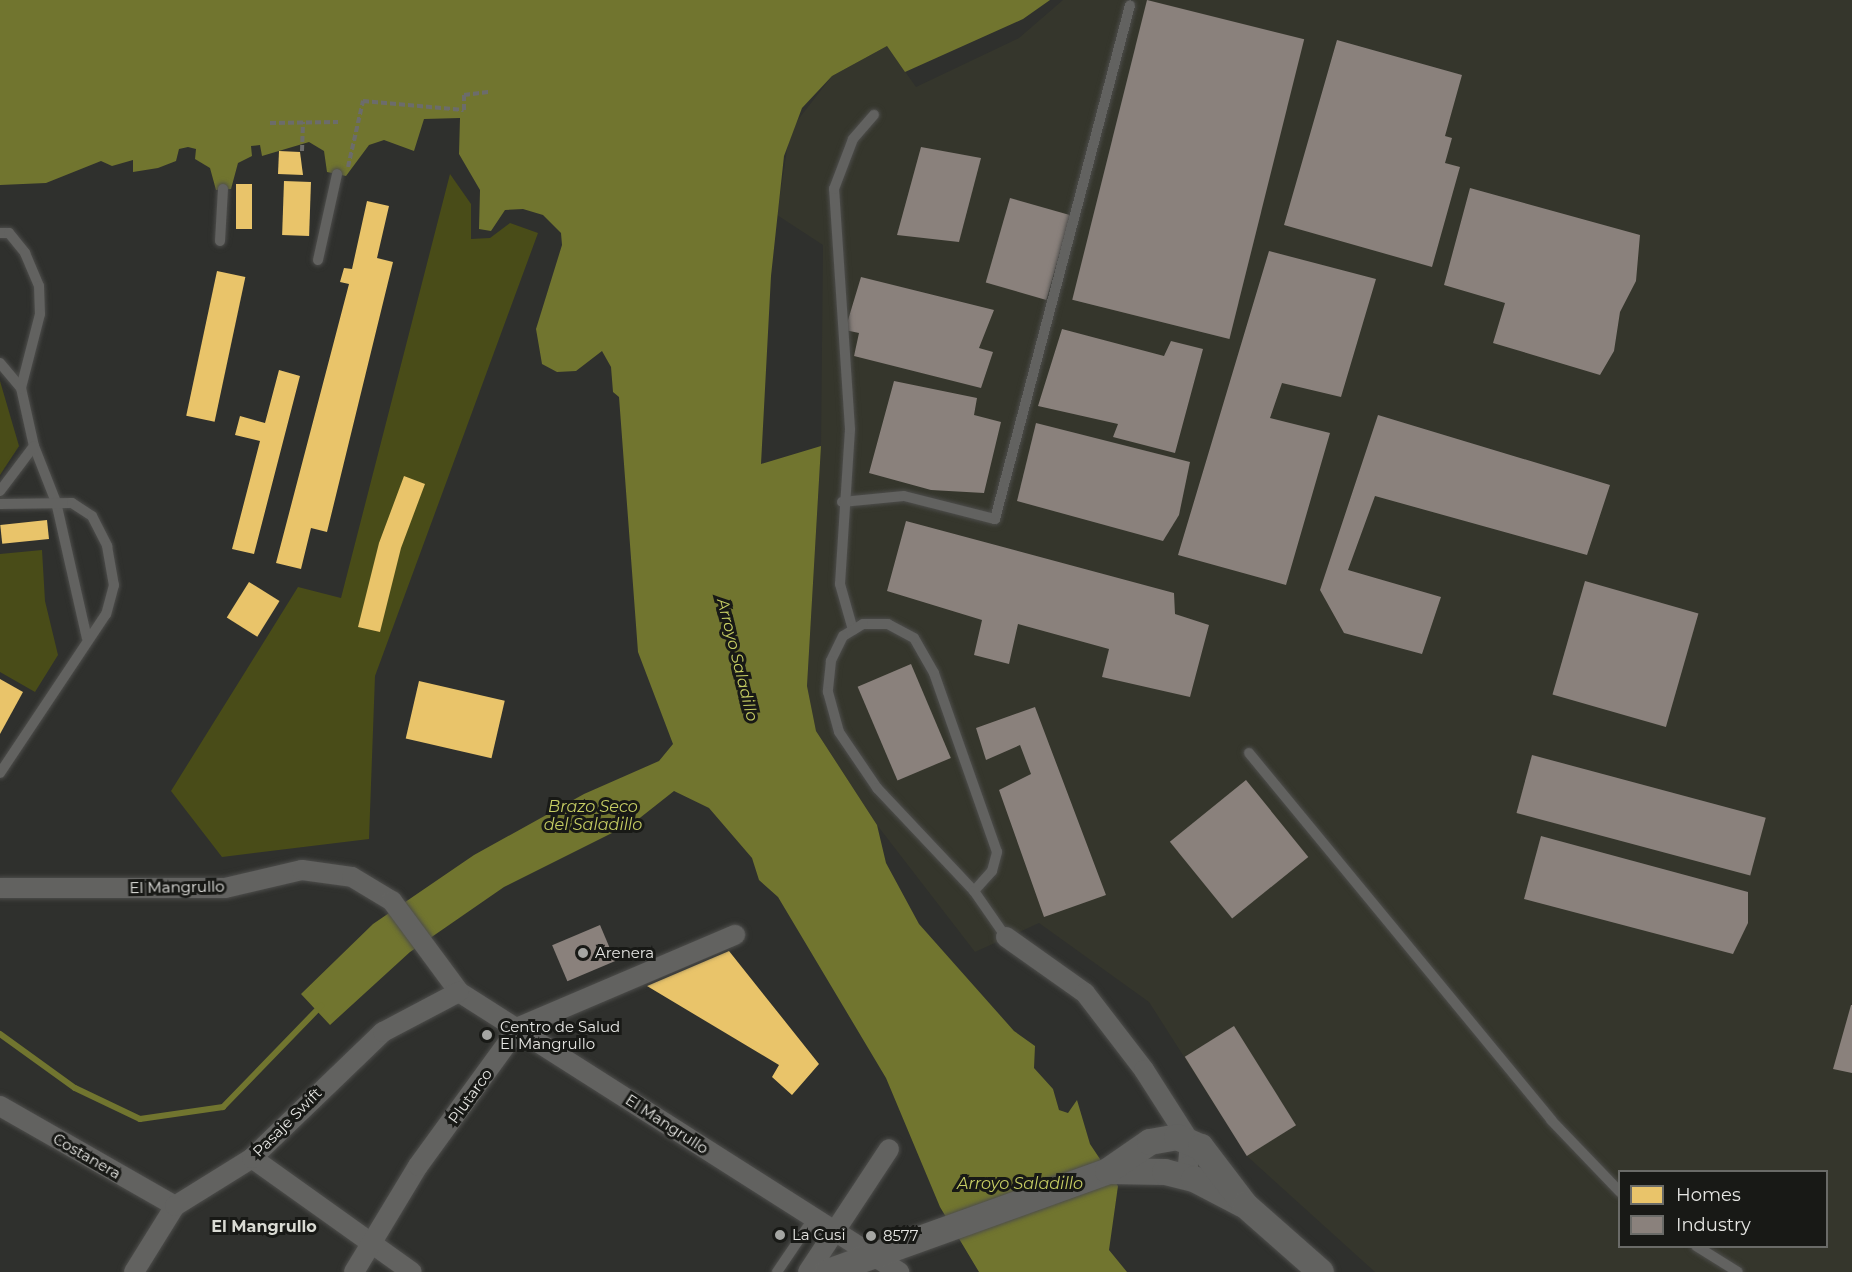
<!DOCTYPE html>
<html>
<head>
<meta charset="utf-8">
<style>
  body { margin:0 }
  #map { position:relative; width:1852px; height:1272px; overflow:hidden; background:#2f302d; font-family:Montserrat,sans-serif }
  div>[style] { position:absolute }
  .built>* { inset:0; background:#35362c }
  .green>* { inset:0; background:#494c18 }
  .water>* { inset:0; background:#71752f }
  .homes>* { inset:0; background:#e9c46a; transform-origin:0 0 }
  .industry>* { inset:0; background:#8a817c; transform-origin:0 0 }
  .stream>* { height:6px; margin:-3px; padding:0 3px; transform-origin:3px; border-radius:3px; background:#71752f }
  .path>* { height:4px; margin-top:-2px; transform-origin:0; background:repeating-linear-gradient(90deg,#6c6c6b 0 6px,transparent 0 9px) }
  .roads { filter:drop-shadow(0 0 2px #4d4d4b) drop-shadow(0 0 2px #4d4d4b) }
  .service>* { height:10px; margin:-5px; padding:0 5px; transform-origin:5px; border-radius:5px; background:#626260 }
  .minor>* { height:20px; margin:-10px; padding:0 10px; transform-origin:10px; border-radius:10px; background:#626260 }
  .tertiary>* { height:26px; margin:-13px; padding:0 13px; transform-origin:13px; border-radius:13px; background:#626260 }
  .dots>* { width:16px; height:16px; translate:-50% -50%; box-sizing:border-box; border:3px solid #181916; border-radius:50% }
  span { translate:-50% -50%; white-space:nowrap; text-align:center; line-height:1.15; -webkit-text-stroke:6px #181916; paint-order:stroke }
  .street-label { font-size:15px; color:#e5e5e2 }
  .poi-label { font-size:15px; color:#e5e5e2 }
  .left { translate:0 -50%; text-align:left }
  .water-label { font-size:16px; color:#c7ce64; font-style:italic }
  .neighbourhood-label { font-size:16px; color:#dadbd4; font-weight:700 }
  .legend { position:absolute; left:1618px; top:1170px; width:210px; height:78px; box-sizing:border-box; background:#181916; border:2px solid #6a6b68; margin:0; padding:8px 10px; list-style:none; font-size:18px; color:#e5e5e2 }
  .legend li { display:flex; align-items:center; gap:12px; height:30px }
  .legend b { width:30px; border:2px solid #6a6b68 }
</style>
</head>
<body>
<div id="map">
  <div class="built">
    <i style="clip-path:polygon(evenodd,1063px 0,1852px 0,1852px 1272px,1375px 1272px,1248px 1157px,1149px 1002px,1039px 923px,975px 952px,877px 825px,816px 731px,807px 686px,821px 446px,823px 245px,777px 215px,790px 130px,832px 76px,887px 46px,916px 87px,1019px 38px,1063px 0,1620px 1172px,1826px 1172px,1826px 1246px,1620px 1246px,1620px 1172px)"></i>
  </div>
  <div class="green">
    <i style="clip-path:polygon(450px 174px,471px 204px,471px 239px,490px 238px,510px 223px,538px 233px,375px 676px,369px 839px,222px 857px,171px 791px,298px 587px,341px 598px)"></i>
    <i style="clip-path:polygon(0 381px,19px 446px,0 475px)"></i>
    <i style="clip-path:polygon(42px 550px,45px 601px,58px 655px,35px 692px,0 672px,0 554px)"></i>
  </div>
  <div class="water">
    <i style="clip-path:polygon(0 0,1050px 0,1023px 19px,905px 72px,887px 46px,832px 76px,802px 108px,784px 156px,771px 276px,761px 464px,821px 446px,807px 686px,816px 731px,877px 825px,886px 863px,919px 924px,1014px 1031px,1035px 1046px,1034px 1068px,1053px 1089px,1059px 1110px,1068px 1113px,1077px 1100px,1090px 1144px,1118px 1186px,1109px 1250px,1127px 1272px,979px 1272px,940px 1207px,886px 1078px,778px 897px,759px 880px,752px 858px,709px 808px,674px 791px,636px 821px,504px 887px,410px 952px,330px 1025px,301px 994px,373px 924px,474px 855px,584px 794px,659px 761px,673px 744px,638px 652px,619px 397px,613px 392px,611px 367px,602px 351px,576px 371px,557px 372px,542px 364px,536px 329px,562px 245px,561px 233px,543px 215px,523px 209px,505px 210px,491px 231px,479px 229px,480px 190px,459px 154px,460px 118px,424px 119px,414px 151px,384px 140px,369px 145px,346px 176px,327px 172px,324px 151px,309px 142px,262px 156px,260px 145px,251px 146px,252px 156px,238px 163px,231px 189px,216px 190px,210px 168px,195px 159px,196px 149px,188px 147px,179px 149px,176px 161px,158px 168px,133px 172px,133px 160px,112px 166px,101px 161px,46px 183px,0 185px)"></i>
  </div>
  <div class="homes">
    <i style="clip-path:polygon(279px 151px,300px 152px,303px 175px,278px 174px)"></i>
    <i style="left:284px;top:181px;width:27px;height:54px;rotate:2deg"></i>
    <i style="left:236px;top:184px;width:16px;height:45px"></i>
    <i style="clip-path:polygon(367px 201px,389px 206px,377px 258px,393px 262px,327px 532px,311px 528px,301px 569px,276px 563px,349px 284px,340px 282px,344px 268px,352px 269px)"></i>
    <i style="left:217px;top:271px;width:29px;height:148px;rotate:12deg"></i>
    <i style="clip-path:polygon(279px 370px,300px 376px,254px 554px,232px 549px,260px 441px,235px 435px,240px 416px,265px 423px)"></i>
    <i style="clip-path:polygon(404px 476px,425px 484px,401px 548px,380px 632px,358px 627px,379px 543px)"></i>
    <i style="left:47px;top:520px;width:19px;height:47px;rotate:84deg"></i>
    <i style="left:249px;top:582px;width:36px;height:42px;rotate:32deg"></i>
    <i style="clip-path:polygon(0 679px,23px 692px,0 734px)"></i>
    <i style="left:419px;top:681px;width:88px;height:59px;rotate:13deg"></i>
    <i style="clip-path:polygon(729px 951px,819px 1064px,792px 1095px,772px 1077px,779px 1065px,647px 986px)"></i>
  </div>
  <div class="industry">
    <i style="left:1147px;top:0;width:162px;height:309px;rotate:14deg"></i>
    <i style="clip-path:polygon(1337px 40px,1462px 75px,1445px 136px,1452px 138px,1445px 163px,1460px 167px,1432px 267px,1284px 225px)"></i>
    <i style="clip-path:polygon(921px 147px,981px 158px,959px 242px,897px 235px)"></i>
    <i style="clip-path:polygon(1470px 188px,1640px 235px,1636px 281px,1620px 312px,1614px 351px,1600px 375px,1493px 343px,1505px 303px,1444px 285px)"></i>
    <i style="left:1010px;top:198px;width:63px;height:88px;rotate:16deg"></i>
    <i style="clip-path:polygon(1269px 251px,1376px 279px,1341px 397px,1282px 383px,1270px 418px,1330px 433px,1286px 585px,1178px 555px)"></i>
    <i style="clip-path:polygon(861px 277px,994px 310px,979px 348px,993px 352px,981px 388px,854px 356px,859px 333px,845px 330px)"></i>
    <i style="clip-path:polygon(1062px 329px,1164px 356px,1171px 341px,1203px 349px,1175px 453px,1113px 437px,1118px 424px,1038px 406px)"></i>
    <i style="clip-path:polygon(894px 381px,977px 398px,974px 415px,1001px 422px,984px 493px,931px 490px,869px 473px)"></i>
    <i style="clip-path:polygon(1378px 415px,1610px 485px,1587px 555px,1375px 496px,1348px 570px,1441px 597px,1422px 654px,1344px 633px,1320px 590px)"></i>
    <i style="clip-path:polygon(1036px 423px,1190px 462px,1179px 515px,1163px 541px,1017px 501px)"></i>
    <i style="clip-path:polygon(906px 521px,1174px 593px,1175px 614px,1209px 625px,1190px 697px,1102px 677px,1109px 649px,1018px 624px,1009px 664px,974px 655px,982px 620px,887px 591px)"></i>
    <i style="left:1585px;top:581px;width:118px;height:118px;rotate:16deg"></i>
    <i style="left:911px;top:664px;width:102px;height:58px;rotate:67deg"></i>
    <i style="clip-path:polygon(1035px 707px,1106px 895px,1044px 917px,999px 790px,1031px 774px,1020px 745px,986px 760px,976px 728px)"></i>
    <i style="left:1532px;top:755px;width:242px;height:60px;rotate:15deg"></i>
    <i style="left:1246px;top:780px;width:99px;height:98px;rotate:51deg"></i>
    <i style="clip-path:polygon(1541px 836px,1748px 892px,1748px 923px,1733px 954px,1524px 899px)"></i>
    <i style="left:600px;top:925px;width:39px;height:52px;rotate:67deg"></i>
    <i style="clip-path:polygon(1851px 1005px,1852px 1005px,1852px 1073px,1833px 1069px)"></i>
    <i style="left:1234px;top:1026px;width:117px;height:58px;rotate:58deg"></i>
  </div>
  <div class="stream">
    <i style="left:0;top:1034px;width:92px;rotate:35.8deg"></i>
    <i style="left:75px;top:1088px;width:72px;rotate:25.5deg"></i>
    <i style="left:140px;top:1119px;width:84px;rotate:-8.2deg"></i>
    <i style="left:223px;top:1107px;width:141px;rotate:-45.9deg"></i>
  </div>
  <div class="path">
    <i style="left:270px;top:123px;width:68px;rotate:-0.8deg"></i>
    <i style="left:302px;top:151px;width:29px;rotate:-88deg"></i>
    <i style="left:348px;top:167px;width:68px;rotate:-77.2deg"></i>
    <i style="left:363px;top:101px;width:101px;rotate:5.1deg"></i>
    <i style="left:464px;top:110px;width:15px;rotate:-90deg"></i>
    <i style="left:464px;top:95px;width:26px;rotate:-7deg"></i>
  </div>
  <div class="roads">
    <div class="service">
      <i style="left:0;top:233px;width:9px"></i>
      <i style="left:9px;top:233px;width:26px;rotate:51deg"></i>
      <i style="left:25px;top:253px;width:36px;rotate:67deg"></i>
      <i style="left:39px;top:286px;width:28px;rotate:88deg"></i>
      <i style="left:40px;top:314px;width:76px;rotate:104.4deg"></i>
      <i style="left:21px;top:388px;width:59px;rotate:77.4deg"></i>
      <i style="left:34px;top:446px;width:60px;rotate:68.6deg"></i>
      <i style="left:56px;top:502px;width:139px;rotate:77.2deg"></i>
      <i style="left:220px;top:241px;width:52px;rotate:-86.7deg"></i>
      <i style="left:318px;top:260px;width:88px;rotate:-77.5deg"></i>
      <i style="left:0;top:363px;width:33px;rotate:50deg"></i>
      <i style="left:0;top:491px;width:56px;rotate:-52.9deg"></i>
      <i style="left:842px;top:502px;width:62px;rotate:-5.5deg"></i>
      <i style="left:904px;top:496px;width:94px;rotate:14.2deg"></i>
      <i style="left:995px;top:519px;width:531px;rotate:-75.28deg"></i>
      <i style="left:0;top:504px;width:72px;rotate:-0.8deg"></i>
      <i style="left:72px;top:503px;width:24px;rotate:33deg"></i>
      <i style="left:92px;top:516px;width:34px;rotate:63deg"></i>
      <i style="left:107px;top:546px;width:40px;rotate:80deg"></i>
      <i style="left:114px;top:585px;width:30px;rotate:105deg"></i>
      <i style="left:106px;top:614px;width:191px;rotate:123.7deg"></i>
      <i style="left:853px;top:630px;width:48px;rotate:-105.8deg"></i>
      <i style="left:840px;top:584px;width:155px;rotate:-86.3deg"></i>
      <i style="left:850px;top:429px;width:241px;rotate:-93.8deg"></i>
      <i style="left:834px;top:189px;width:53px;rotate:-69.2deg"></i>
      <i style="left:853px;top:139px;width:32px;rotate:-49deg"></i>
      <i style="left:1249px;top:753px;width:475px;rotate:50.5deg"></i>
      <i style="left:1551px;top:1120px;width:100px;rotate:46.2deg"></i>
      <i style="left:974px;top:891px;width:27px;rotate:-48deg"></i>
      <i style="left:992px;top:871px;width:20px;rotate:-75deg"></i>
      <i style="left:997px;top:852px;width:190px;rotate:-109.4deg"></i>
      <i style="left:934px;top:673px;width:40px;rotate:-119.7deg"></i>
      <i style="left:914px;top:638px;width:30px;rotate:-152deg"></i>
      <i style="left:888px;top:624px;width:25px;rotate:180deg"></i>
      <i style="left:863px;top:624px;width:23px;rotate:149deg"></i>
      <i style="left:843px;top:636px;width:28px;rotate:116deg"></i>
      <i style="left:831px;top:661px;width:31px;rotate:96deg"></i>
      <i style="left:828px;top:692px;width:41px;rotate:74.6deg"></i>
      <i style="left:839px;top:732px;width:68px;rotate:55.8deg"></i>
      <i style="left:877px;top:788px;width:141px;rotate:46.7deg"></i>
      <i style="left:974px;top:891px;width:56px;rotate:55.2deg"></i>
      <i style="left:1696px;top:1246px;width:49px;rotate:31.8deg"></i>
      <i style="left:777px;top:1272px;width:64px;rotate:-55.8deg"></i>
    </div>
    <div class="minor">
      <i style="left:0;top:888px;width:225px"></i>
      <i style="left:225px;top:888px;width:79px;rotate:-13.2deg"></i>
      <i style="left:302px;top:870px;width:50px;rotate:8deg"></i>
      <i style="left:352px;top:877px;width:47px;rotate:31deg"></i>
      <i style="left:392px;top:901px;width:113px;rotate:53.6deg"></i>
      <i style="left:459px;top:992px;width:522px;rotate:32.47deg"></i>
      <i style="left:1006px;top:937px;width:97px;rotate:35.3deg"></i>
      <i style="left:1085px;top:993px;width:97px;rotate:52.5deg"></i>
      <i style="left:1144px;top:1070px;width:85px;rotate:57.4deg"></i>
      <i style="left:1190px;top:1142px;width:24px;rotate:95deg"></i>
      <i style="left:1188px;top:1166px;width:13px;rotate:129deg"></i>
      <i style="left:0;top:1106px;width:202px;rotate:29.7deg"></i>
      <i style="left:252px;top:1158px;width:196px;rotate:35.5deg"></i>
      <i style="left:134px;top:1272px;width:78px;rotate:-58.2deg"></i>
      <i style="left:175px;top:1206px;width:91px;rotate:-31.9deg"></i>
      <i style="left:252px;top:1158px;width:182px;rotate:-43.9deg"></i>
      <i style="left:383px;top:1032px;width:86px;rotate:-27.8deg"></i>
      <i style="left:354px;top:1272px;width:124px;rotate:-58.9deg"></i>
      <i style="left:418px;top:1166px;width:172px;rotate:-54deg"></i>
      <i style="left:519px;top:1027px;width:235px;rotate:-23.1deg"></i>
      <i style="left:808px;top:1272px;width:147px;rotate:-56.6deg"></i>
    </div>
    <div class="tertiary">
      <i style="left:1109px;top:1171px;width:56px;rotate:1deg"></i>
      <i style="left:1165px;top:1172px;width:30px;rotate:14deg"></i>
      <i style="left:1194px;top:1179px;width:54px;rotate:27.5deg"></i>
      <i style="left:828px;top:1272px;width:298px;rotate:-19.8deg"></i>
      <i style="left:1108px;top:1171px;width:51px;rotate:-34.6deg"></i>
      <i style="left:1150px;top:1142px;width:27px;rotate:-10deg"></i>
      <i style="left:1177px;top:1137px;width:26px;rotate:23deg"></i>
      <i style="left:1201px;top:1147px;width:73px;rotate:52.8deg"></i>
      <i style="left:1245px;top:1205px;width:101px;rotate:41.4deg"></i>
    </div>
  </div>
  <div class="dots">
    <i style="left:583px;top:953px;background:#a5a6a3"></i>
    <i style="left:487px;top:1035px;background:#a5a6a3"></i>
    <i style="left:780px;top:1235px;background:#a5a6a3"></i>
    <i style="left:871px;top:1236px;background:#a5a6a3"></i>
  </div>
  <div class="street-label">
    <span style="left:177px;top:887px;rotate:-1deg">El Mangrullo</span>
    <span style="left:470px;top:1096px;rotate:-54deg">Plutarco</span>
    <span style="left:287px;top:1122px;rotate:-45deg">Pasaje Swift</span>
    <span style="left:667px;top:1124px;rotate:33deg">El Mangrullo</span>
    <span style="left:87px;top:1156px;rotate:30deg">Costanera</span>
  </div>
  <div class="poi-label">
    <span class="left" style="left:595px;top:953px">Arenera</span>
    <span class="left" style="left:500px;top:1035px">Centro de Salud<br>El Mangrullo</span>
    <span class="left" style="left:792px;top:1235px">La Cusi</span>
    <span class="left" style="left:883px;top:1236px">8577</span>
  </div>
  <div class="water-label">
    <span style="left:737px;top:660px;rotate:76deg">Arroyo Saladillo</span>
    <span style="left:593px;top:816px">Brazo Seco<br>del Saladillo</span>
    <span style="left:1020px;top:1184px">Arroyo Saladillo</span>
  </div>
  <div class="neighbourhood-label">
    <span style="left:264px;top:1227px">El Mangrullo</span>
  </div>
  <ul class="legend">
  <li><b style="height:16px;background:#e9c46a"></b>Homes</li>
  <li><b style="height:16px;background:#8a817c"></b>Industry</li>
  </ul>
</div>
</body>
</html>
